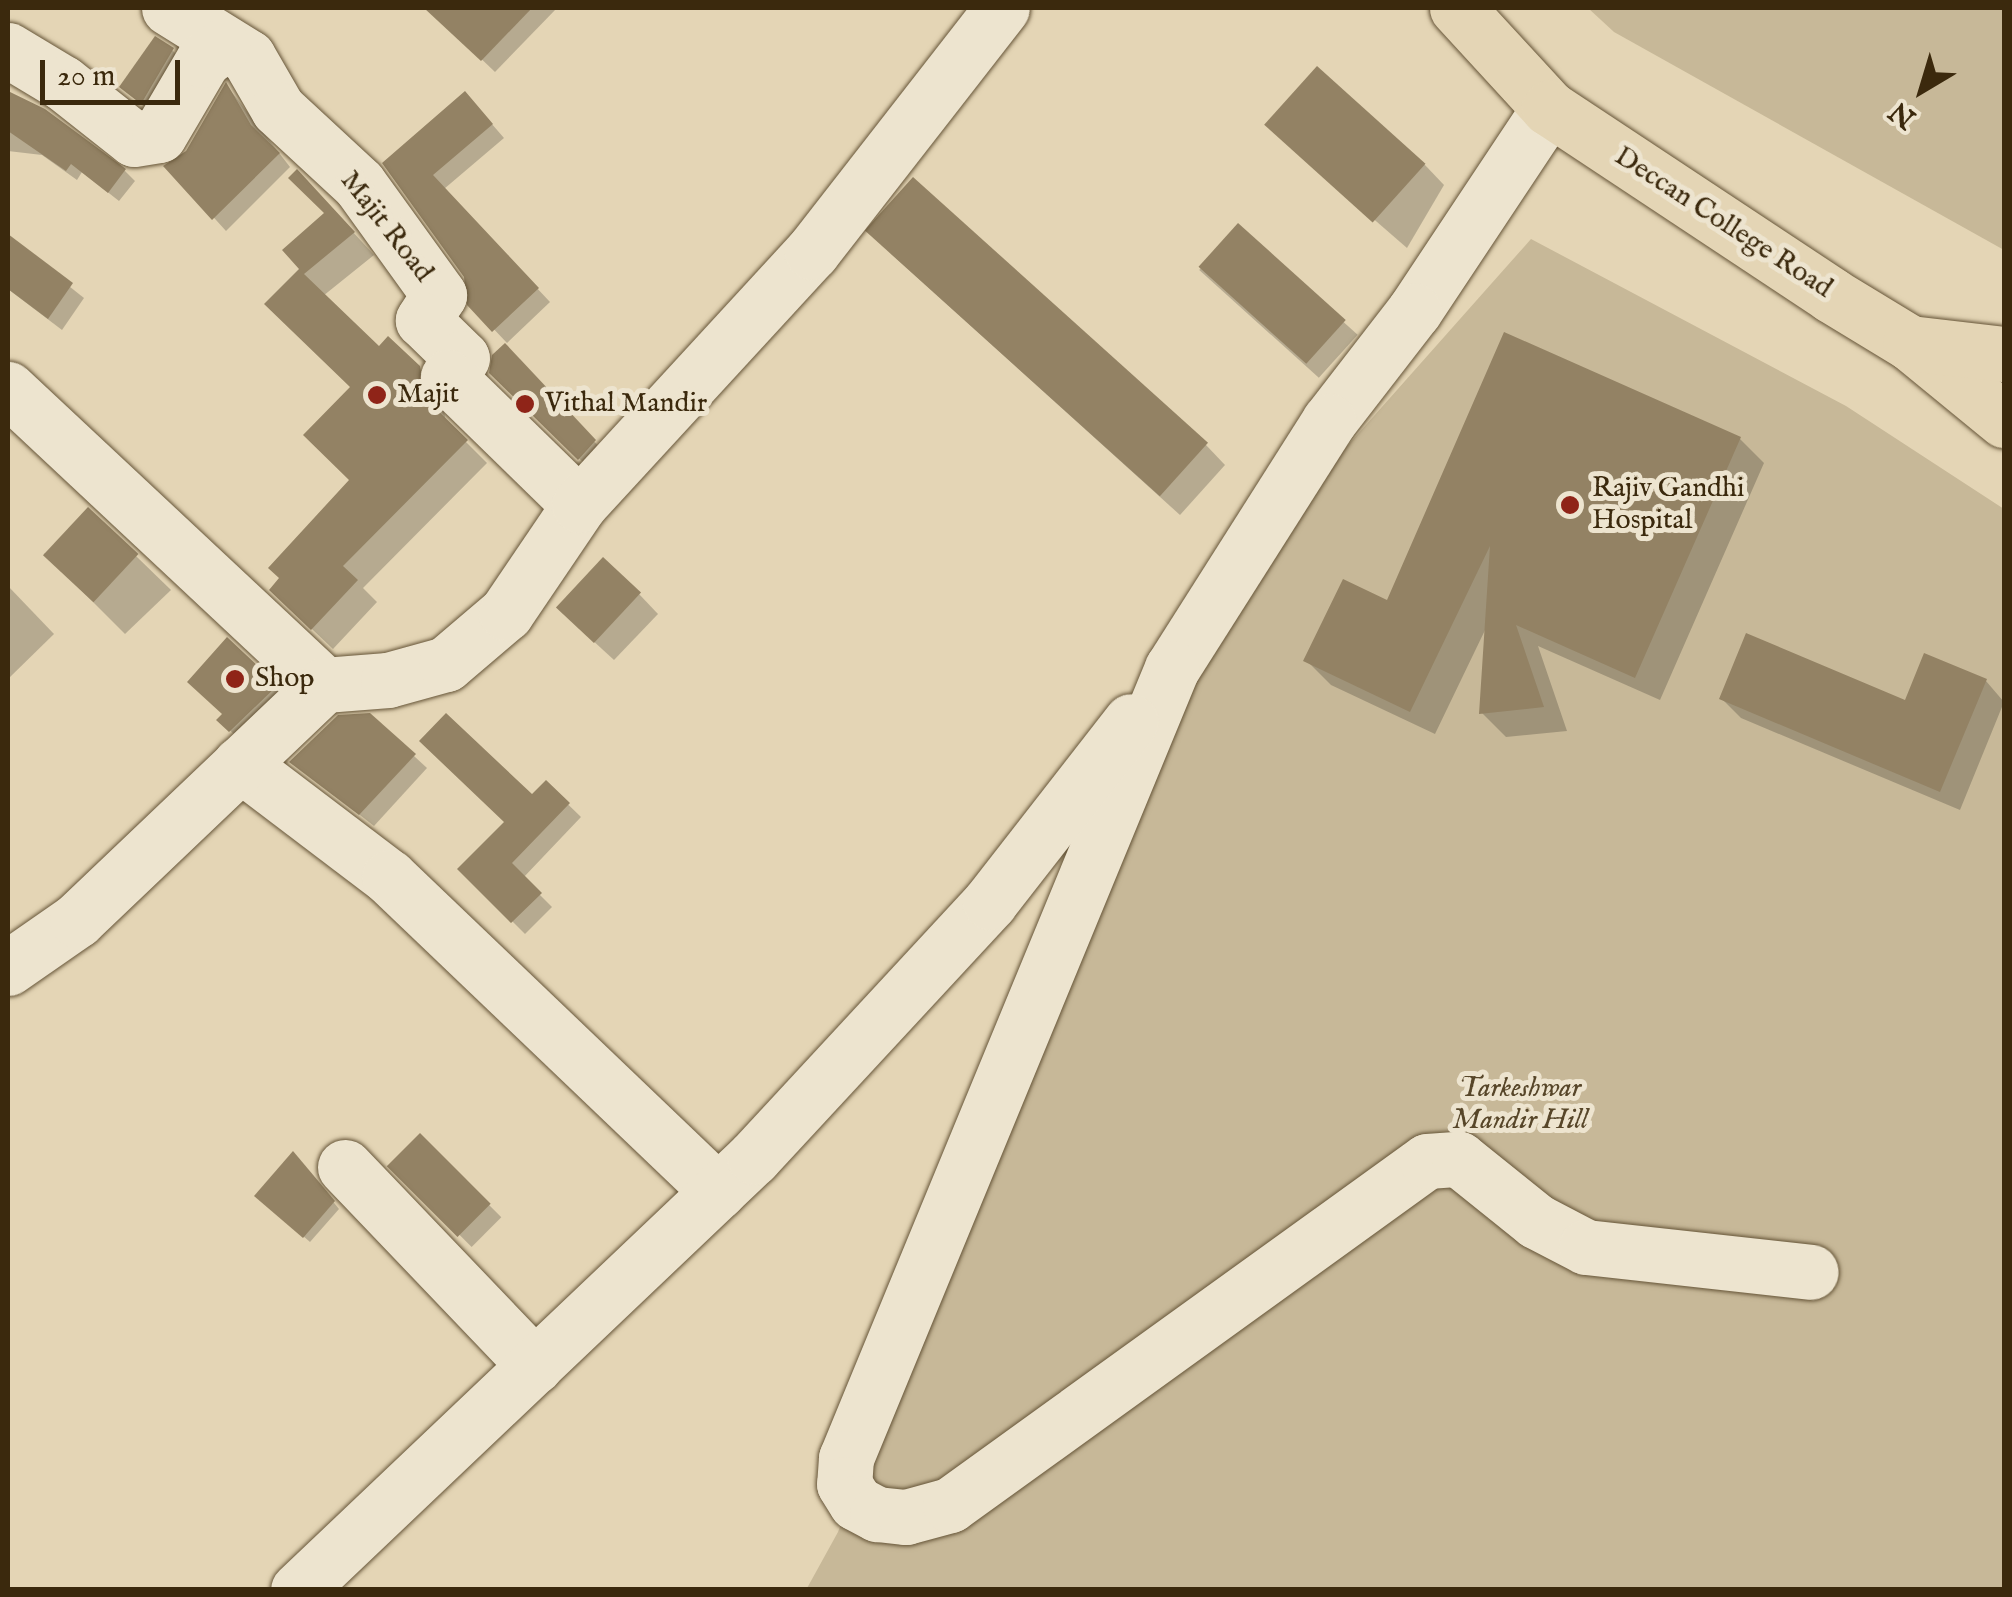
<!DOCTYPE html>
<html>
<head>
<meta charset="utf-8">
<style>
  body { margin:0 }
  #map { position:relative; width:2012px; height:1597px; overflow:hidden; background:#e4d5b5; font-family:"IM FELL English",serif }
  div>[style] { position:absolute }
  .green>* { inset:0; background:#c7b898 }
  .shadow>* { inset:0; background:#0003; transform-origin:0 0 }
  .building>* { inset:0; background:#938264; transform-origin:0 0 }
  .roads { filter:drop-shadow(0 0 2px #655437) drop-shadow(0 0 2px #655437) }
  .minor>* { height:55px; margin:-27.5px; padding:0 27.5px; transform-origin:27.5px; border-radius:27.5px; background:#ede4cf }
  .major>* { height:55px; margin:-27.5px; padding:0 27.5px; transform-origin:27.5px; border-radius:27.5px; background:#e4d5b5 }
  .highway>* { height:55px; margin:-27.5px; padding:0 27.5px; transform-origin:27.5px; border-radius:27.5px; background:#e4d5b5 }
  .dots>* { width:28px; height:28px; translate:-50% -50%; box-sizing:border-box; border:5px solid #ede4cf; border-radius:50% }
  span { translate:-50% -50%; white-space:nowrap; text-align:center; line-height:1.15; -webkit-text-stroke:10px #ede4cf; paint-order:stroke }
  .street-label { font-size:28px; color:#3b290d }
  .poi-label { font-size:28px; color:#3b290d }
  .left { translate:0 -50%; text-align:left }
  .park-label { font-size:28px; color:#574629; font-style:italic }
  .frame { position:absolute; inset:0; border:10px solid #3b290d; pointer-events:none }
  .north { position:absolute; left:1872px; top:40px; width:100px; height:100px; -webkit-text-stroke:8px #ede4cf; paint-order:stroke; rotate:218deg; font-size:28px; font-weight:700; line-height:40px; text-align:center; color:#3b290d }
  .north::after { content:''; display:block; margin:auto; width:35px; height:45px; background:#3b290d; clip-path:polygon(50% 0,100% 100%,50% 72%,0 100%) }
  .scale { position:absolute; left:40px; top:60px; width:140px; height:45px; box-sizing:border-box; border:5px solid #3b290d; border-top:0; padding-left:12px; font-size:30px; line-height:35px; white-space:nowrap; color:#3b290d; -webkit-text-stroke:8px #ede4cf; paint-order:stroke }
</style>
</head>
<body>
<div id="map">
  <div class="green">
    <i style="clip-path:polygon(1588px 8px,2004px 8px,2004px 250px,1614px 32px)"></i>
    <i style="clip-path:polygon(1531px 239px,1846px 406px,2004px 509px,2004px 1589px,806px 1590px,838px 1532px,1172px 668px,1318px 479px)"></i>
  </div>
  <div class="shadow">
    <i style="clip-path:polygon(428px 8px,557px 8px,495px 72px)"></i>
    <i style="clip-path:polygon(172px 50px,185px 63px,154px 115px,122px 87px)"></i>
    <i style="clip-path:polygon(227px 86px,290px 167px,226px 231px,167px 166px,188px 153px)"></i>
    <i style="clip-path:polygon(8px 93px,44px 111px,125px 171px,135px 181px,119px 201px,82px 172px,77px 180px,42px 155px,8px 151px)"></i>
    <i style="clip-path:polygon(478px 108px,504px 138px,444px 189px,550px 302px,507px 343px,470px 304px,467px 276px,386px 164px)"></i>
    <i style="clip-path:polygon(1286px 143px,1425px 165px,1444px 185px,1407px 248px)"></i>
    <i style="clip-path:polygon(318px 194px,374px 255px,323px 296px,379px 350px,388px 339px,440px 390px,446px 422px,487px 463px,363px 588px,377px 602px,333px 649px,293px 611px,282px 579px,353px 480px,353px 387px,268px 304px,302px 269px,328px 214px)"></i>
    <i style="left:1238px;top:227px;width:161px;height:58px;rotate:42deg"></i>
    <i style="clip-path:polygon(16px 244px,84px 298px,62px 330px,8px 289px,8px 255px)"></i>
    <i style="clip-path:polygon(889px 252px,1206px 445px,1225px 465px,1180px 515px)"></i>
    <i style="clip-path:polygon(1506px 336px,1740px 439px,1764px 463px,1660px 700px,1538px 646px,1567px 731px,1506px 737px,1482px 713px,1487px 626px,1435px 734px,1331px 685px,1306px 660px,1388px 604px)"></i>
    <i style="clip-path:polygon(505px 347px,606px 454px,592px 471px,491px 372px)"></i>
    <i style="clip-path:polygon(44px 553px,136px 556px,171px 590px,125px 634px)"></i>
    <i style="clip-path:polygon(8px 586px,54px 634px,8px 679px)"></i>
    <i style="clip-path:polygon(639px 594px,658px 614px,614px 660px,578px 627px)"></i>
    <i style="clip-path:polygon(227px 641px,282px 692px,236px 736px,219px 720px,225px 714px)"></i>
    <i style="clip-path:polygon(1986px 681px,2004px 702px,1960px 810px,1741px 718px,1722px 699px,1906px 703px)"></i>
    <i style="clip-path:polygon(414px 756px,427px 768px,374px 826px,292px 762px)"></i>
    <i style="clip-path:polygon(546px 783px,581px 817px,523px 878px,552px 907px,525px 934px,460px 869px)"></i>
    <i style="left:420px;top:1136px;width:115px;height:42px;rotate:45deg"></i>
    <i style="clip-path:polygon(299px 1160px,339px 1209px,310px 1242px,263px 1201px)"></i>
  </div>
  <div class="building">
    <i style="clip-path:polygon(424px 8px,532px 8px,481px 61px)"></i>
    <i style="clip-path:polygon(155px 36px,174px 48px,141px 104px,119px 87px)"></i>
    <i style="left:1317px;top:66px;width:146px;height:79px;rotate:42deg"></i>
    <i style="clip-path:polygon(226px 82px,251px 125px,280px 153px,212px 220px,163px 166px,186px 151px)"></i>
    <i style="clip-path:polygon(8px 91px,45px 109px,126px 169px,108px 193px,71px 164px,66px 171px,8px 131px)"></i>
    <i style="clip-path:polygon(465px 91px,493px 124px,433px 175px,539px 288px,492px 332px,467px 305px,464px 277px,382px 163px)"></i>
    <i style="clip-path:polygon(297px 169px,355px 232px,304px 274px,379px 346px,388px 336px,420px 366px,426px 399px,468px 440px,343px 566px,358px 580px,311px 630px,269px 590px,279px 578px,268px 568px,349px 480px,303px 435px,350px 387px,264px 304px,299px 269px,282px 250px,324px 213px,288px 178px)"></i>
    <i style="left:913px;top:177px;width:397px;height:72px;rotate:42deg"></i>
    <i style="left:1238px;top:223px;width:145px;height:59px;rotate:42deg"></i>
    <i style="clip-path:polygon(8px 234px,73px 283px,48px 319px,8px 289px)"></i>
    <i style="clip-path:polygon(1504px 332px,1741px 437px,1635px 678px,1516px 625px,1544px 707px,1479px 714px,1490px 546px,1410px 712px,1303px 661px,1343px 579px,1387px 600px)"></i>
    <i style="clip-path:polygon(505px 343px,596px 440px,578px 460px,489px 373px,492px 355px)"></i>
    <i style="left:88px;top:507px;width:69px;height:66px;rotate:43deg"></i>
    <i style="left:603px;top:557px;width:52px;height:69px;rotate:43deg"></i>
    <i style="clip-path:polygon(1746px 633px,1905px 700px,1924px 653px,1987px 679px,1940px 792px,1719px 699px)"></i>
    <i style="clip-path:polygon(227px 637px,278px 685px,229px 732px,216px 720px,222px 714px,187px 682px)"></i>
    <i style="clip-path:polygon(370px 713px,416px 754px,359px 815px,289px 762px,338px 715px)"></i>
    <i style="clip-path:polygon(446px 713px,532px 794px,546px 780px,570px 803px,512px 863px,542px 893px,511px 923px,457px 869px,504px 822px,419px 741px)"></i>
    <i style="left:420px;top:1133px;width:100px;height:47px;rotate:45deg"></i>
    <i style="clip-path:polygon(293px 1151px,335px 1201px,303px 1238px,254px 1196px)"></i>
  </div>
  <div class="roads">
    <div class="minor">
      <i style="left:169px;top:8px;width:93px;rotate:31.8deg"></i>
      <i style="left:248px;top:57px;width:60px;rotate:60deg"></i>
      <i style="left:278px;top:109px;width:110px;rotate:42.8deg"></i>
      <i style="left:359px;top:184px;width:137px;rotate:54.2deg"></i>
      <i style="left:439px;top:295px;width:30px;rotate:123deg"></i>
      <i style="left:423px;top:320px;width:54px;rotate:44.3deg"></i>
      <i style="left:462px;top:358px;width:24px;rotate:126deg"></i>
      <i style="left:448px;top:377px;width:183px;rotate:44.3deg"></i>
      <i style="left:8px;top:50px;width:64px;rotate:31deg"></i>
      <i style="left:63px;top:83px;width:90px;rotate:38.3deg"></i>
      <i style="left:134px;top:139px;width:25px;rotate:-9deg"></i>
      <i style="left:159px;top:135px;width:87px;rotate:-59.6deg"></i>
      <i style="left:203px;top:60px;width:24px;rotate:-36deg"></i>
      <i style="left:1549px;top:108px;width:244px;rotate:123.6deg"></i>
      <i style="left:1414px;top:311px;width:139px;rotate:127.7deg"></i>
      <i style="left:1329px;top:421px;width:293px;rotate:122.4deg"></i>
      <i style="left:1172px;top:668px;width:855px;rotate:112.42deg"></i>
      <i style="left:846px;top:1458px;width:26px;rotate:94deg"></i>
      <i style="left:844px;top:1484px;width:22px;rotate:58deg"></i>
      <i style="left:856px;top:1503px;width:24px;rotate:28deg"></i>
      <i style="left:877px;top:1514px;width:29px;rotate:6deg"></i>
      <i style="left:906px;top:1517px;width:46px;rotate:-15.3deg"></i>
      <i style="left:950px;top:1505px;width:588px;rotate:-35.8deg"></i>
      <i style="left:1427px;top:1161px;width:32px;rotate:-4deg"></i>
      <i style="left:1459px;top:1159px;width:99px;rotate:38.8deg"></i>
      <i style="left:1536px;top:1221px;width:56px;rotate:27.5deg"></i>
      <i style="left:1586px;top:1247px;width:226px;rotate:6.3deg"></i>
      <i style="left:8px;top:389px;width:433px;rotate:43.1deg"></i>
      <i style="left:240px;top:764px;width:187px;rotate:37.2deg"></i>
      <i style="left:389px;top:877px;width:455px;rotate:43.7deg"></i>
      <i style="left:8px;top:968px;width:84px;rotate:-34.8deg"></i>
      <i style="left:77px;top:920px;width:341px;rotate:-43.6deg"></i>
      <i style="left:324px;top:685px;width:64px;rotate:-4.5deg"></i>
      <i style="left:388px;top:680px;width:60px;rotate:-15.4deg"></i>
      <i style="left:446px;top:664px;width:79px;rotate:-40.4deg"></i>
      <i style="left:506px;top:613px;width:130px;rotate:-55.9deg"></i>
      <i style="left:579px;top:505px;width:344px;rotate:-47.4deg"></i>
      <i style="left:812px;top:252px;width:309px;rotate:-52.1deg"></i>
      <i style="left:345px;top:1167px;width:275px;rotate:46.3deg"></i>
      <i style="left:298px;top:1590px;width:629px;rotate:-43.52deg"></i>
      <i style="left:754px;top:1157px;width:347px;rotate:-47.2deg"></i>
      <i style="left:990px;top:902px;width:229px;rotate:-52.1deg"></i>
    </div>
    <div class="major">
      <i style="left:1910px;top:343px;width:122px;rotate:39.3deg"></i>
    </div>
    <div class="highway">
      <i style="left:1457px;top:8px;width:136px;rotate:47.4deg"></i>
      <i style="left:1549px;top:108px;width:338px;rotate:33.5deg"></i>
      <i style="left:1831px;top:295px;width:92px;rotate:31.3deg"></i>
      <i style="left:1910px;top:343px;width:95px;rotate:6.7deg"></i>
    </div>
  </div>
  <div class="dots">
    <i style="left:377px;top:395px;background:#8f2418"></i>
    <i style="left:525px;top:404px;background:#8f2418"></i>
    <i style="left:1570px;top:505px;background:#8f2418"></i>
    <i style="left:235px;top:679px;background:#8f2418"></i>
  </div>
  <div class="street-label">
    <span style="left:1723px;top:223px;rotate:33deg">Deccan College Road</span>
    <span style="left:386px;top:227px;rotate:52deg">Majit Road</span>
  </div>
  <div class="poi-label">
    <span class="left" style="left:397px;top:395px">Majit</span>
    <span class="left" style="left:545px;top:404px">Vithal Mandir</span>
    <span class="left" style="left:1592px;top:505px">Rajiv Gandhi<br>Hospital</span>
    <span class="left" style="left:255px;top:679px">Shop</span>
  </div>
  <div class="park-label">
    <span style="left:1520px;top:1105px">Tarkeshwar<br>Mandir Hill</span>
  </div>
  <div class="frame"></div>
  <div class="north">N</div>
  <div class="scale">20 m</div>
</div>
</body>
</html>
